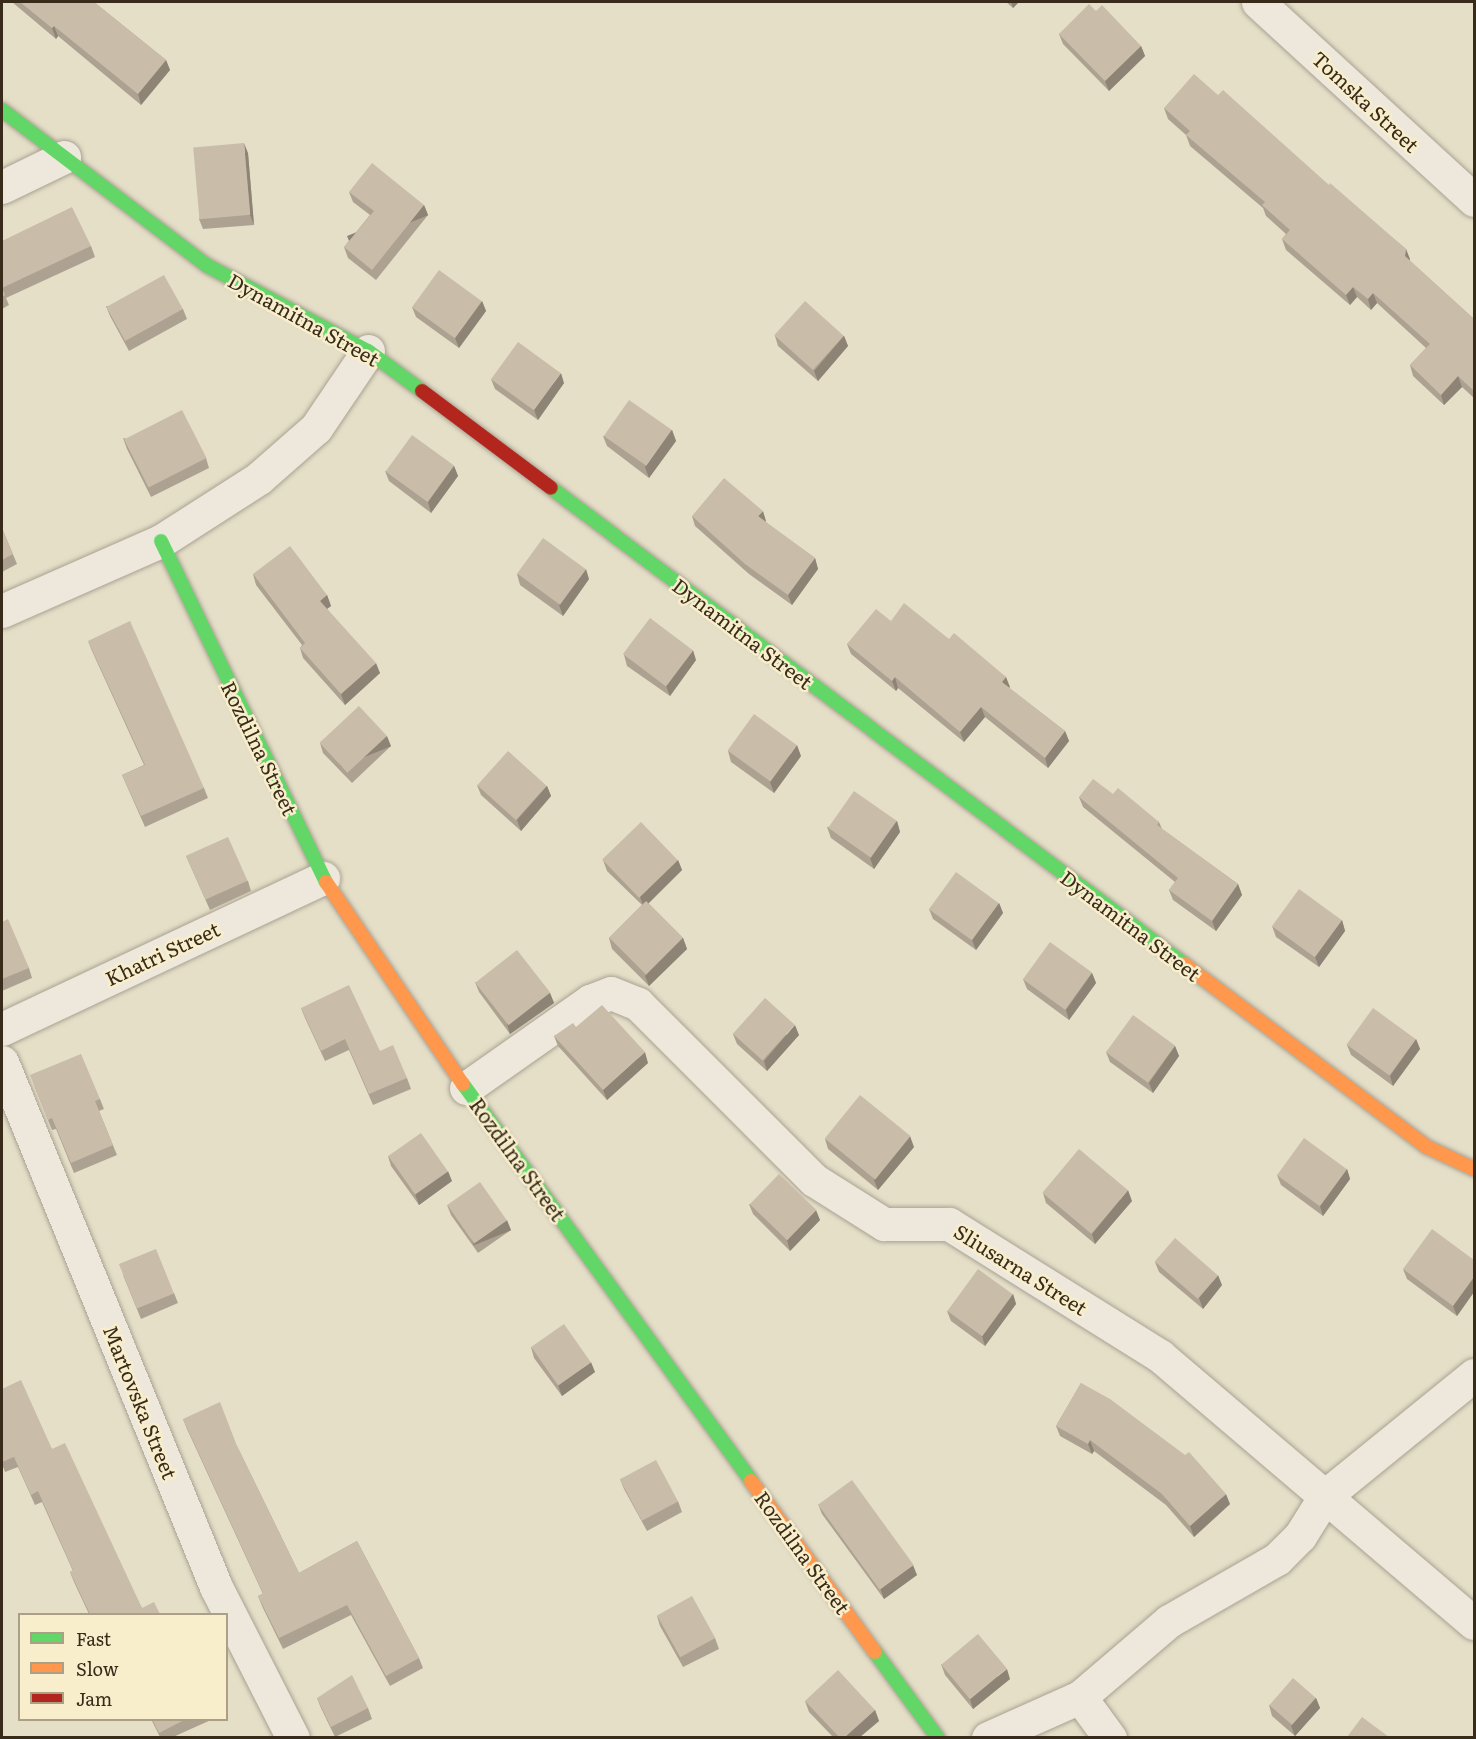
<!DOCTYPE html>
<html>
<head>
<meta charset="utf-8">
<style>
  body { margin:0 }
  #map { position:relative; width:1476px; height:1739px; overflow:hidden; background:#e5dfc8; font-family:Literata,serif }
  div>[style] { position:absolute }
  .roads { filter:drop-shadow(0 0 2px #a9a292) drop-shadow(0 0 2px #a9a292) }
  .street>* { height:33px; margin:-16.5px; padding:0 16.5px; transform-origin:16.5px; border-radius:16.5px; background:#ede8db }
  .fast>* { height:14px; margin:-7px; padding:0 7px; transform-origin:7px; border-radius:7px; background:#63d668 }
  .slow>* { height:14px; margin:-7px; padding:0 7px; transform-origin:7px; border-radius:7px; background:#ff974d }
  .jam>* { height:14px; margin:-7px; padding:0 7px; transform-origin:7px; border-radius:7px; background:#b3261e }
  .wall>* { inset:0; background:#ada291 }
  .shaded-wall>* { inset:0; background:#8d8476; transform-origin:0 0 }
  .building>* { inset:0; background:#c9bca9; transform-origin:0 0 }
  span { translate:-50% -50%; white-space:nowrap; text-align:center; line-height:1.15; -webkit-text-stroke:5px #f8eecc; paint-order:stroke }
  .street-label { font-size:20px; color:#382b1a }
  .frame { position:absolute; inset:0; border:3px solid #382b1a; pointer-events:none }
  .legend { position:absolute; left:18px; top:1613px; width:210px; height:108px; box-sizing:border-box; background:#f8eecc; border:2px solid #aba085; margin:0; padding:8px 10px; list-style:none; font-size:18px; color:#382b1a }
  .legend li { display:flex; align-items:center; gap:12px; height:30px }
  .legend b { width:30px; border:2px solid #aba085 }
</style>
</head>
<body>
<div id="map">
  <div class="roads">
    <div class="street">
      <i style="left:1258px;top:2px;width:293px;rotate:42.5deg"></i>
      <i style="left:2px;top:187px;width:69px;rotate:-25.8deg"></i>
      <i style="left:2px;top:611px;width:174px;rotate:-23.8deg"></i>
      <i style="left:161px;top:541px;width:117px;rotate:-32.7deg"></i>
      <i style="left:259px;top:478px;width:76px;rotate:-41.3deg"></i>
      <i style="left:316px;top:428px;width:93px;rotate:-56deg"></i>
      <i style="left:2px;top:1029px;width:355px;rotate:-25.2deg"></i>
      <i style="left:2px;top:1062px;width:567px;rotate:67.82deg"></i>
      <i style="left:216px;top:1587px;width:169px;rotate:63deg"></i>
      <i style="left:466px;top:1088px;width:151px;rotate:-35.1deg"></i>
      <i style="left:590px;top:1001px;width:22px;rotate:-21deg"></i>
      <i style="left:611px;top:993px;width:29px;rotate:22deg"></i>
      <i style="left:638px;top:1004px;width:249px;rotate:45deg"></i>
      <i style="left:814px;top:1180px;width:83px;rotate:32.2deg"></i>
      <i style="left:884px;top:1224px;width:65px"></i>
      <i style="left:949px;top:1224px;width:249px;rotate:32deg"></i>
      <i style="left:1160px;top:1356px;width:412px;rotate:40.4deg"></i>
      <i style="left:1080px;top:1697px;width:51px;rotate:53.8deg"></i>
      <i style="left:988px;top:1738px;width:101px;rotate:-24deg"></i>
      <i style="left:1080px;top:1697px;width:117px;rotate:-40.5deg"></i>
      <i style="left:1169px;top:1621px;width:125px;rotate:-29.9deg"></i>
      <i style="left:1277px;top:1559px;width:33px;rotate:-45deg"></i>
      <i style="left:1300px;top:1536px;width:47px;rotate:-58deg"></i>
      <i style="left:1325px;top:1496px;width:192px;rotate:-39.1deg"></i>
    </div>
    <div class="fast">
      <i style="left:2px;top:110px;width:256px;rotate:37.2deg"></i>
      <i style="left:206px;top:265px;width:183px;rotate:28deg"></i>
      <i style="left:368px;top:351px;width:67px;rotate:36.5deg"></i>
      <i style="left:551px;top:488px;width:792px;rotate:36.94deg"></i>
      <i style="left:161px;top:541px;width:379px;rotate:64.2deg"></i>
      <i style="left:463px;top:1084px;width:490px;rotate:54deg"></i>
      <i style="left:875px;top:1652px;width:107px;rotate:53.8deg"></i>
    </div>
    <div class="slow">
      <i style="left:326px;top:882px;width:244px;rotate:55.9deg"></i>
      <i style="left:1184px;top:964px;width:304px;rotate:37deg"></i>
      <i style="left:1427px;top:1147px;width:52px;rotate:25.1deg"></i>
      <i style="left:751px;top:1481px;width:211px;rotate:54.1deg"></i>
    </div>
    <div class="jam">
      <i style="left:422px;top:391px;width:161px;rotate:36.9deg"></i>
    </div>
  </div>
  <div class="wall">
    <i style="clip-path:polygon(12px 2px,94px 2px,166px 60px,170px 70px,141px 105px,58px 36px,56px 39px)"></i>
    <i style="clip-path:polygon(1006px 2px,1019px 2px,1013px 8px)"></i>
    <i style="clip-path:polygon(1096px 11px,1141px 46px,1145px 56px,1109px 91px,1063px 44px,1059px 34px)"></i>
    <i style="clip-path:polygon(1218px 95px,1406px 249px,1409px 260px,1474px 319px,1474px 398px,1462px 387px,1444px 405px,1413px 376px,1410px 365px,1426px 348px,1377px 303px,1371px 310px,1357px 297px,1350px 305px,1286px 250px,1282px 239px,1286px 234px,1266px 216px,1263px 208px,1190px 146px,1186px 135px,1168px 119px,1164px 108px)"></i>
    <i style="clip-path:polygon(248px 153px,254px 225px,203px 229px,199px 219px)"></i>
    <i style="clip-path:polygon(349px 192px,424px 205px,428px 215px,376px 280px,348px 258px,344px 247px,370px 215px,353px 202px)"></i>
    <i style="clip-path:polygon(2px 241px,91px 246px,95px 257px,6px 298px,9px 305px,2px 309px)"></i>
    <i style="clip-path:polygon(482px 301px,486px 311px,459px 348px,416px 317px,412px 307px)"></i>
    <i style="clip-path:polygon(106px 306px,183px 309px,187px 319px,129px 351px,110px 316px)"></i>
    <i style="clip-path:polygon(775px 336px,844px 336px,848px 346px,818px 381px,778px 346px)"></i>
    <i style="clip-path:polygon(491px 379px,564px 383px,538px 420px,495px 389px)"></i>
    <i style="clip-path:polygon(672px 430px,676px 441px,649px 478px,607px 446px,603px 436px)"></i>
    <i style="clip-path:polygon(123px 438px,206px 458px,209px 468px,151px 497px,127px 449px)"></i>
    <i style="clip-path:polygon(454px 466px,458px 476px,431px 513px,389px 481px,385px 471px)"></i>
    <i style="clip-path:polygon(692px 516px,766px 521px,765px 522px,815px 558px,818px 569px,792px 605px,749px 574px,695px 526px)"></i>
    <i style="clip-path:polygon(2px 528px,17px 564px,2px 572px)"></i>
    <i style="clip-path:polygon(253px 574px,327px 595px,331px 606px,327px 609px,380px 673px,345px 705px,303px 658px,300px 648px,302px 645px,256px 585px)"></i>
    <i style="clip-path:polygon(517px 574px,589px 579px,563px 616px,520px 585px)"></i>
    <i style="clip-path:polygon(891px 621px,949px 639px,1006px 677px,1009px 688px,1065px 731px,1069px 741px,1048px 768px,985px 717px,964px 742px,898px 688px,896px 691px,851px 654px,847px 644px)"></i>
    <i style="clip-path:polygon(88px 641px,204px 788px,208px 798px,145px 827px,122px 775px,144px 765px,92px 651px)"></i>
    <i style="clip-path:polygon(624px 655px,696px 660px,670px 696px,627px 666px)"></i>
    <i style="clip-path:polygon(320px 743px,391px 746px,352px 783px,323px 753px)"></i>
    <i style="clip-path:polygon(728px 751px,801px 756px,774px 793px,731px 762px)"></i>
    <i style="clip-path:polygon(477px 785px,547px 786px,551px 796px,521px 831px,481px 795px)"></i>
    <i style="clip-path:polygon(1113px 794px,1159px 822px,1162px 829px,1238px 884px,1242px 895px,1216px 931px,1173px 900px,1169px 890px,1175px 882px,1083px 807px,1079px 797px)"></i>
    <i style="clip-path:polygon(897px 821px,900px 832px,874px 869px,831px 838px,827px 827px)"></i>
    <i style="clip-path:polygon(186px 856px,248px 881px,251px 891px,210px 910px)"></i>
    <i style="clip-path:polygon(603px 860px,678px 860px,682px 870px,648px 903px,683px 938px,687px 949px,649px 986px,612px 949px,609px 938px,642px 905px,607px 871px)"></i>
    <i style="clip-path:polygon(999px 903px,1003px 913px,976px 950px,933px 919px,929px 909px)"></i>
    <i style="clip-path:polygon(1342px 920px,1345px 931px,1319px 967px,1276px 937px,1272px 926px)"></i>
    <i style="clip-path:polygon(2px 922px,29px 968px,32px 978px,2px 991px)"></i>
    <i style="clip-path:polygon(1092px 973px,1096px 983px,1069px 1020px,1027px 989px,1023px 979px)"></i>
    <i style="clip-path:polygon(475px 982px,550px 993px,554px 1003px,510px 1034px,479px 992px)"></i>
    <i style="clip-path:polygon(301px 1008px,380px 1051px,407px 1078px,411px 1089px,373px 1105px,349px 1050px,325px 1061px,305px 1018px)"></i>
    <i style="clip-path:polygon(576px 1027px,648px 1063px,607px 1100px,558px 1046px,554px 1036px)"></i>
    <i style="clip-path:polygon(733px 1034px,799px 1035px,767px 1071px,737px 1044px)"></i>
    <i style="clip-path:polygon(1416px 1039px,1420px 1049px,1393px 1086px,1351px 1055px,1347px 1045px)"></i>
    <i style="clip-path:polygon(1175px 1046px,1179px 1056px,1153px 1093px,1110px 1062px,1106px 1052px)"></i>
    <i style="clip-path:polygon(34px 1085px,100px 1099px,104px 1109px,99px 1111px,117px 1155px,74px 1173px,56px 1129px,52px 1130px)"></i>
    <i style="clip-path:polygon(825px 1139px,914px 1147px,878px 1190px,828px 1149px)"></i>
    <i style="clip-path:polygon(388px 1156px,452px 1181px,419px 1205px,391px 1166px)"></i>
    <i style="clip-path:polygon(1347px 1169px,1350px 1179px,1323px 1216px,1281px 1185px,1277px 1175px)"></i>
    <i style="clip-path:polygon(1043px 1193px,1132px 1201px,1095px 1244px,1046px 1203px)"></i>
    <i style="clip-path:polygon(749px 1204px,820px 1220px,790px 1251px,753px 1214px)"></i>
    <i style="clip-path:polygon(447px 1205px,511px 1230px,478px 1253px,451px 1215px)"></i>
    <i style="clip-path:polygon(1474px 1260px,1474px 1292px,1457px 1316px,1407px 1279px,1403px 1269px)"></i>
    <i style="clip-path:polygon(1155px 1262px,1222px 1285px,1203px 1309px,1159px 1272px)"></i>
    <i style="clip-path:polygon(123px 1275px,174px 1293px,178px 1303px,141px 1319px)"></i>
    <i style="clip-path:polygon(1013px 1294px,1016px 1304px,985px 1346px,951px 1321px,947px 1311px)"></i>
    <i style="clip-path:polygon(531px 1347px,595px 1372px,562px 1396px,534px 1358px)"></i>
    <i style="clip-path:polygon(1081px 1383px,1230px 1504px,1194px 1537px,1166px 1505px,1094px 1451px,1092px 1454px,1060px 1436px,1056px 1426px)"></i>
    <i style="clip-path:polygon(2px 1389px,52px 1449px,142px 1608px,160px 1614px,89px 1614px,74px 1582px,70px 1572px,73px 1571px,42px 1502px,35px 1505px,18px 1467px,5px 1472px,2px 1464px)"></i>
    <i style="clip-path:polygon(183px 1419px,237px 1446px,299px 1573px,357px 1541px,419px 1658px,423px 1668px,390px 1686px,351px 1615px,283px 1649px,262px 1606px,258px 1596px,263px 1594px,187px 1429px)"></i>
    <i style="clip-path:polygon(620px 1479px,678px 1501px,682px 1512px,647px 1531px,624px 1489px)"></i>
    <i style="clip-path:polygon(818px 1504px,917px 1575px,884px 1599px,822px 1514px)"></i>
    <i style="clip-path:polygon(657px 1616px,715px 1638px,719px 1649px,683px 1667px,660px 1626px)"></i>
    <i style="clip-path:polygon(941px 1664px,1010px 1679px,973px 1709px,945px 1675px)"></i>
    <i style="clip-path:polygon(317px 1698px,368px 1708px,372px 1719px,335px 1737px,321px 1708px)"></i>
    <i style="clip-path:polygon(1316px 1698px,1320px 1708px,1295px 1736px,1272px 1716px,1269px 1705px)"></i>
    <i style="clip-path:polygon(805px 1701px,875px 1710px,879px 1721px,860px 1737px,833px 1737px,809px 1712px)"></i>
    <i style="clip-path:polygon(151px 1719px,211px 1720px,173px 1737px,160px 1737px)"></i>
  </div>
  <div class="shaded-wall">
    <i style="clip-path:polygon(1011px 2px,1019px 2px,1013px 8px)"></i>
    <i style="clip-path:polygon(54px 26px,58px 36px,56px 39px,52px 28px)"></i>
    <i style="clip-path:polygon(1141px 46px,1145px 56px,1109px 91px,1105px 81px)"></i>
    <i style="clip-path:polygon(166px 60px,170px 70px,141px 105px,138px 94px)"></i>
    <i style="clip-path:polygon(244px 143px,248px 153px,254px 225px,250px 215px)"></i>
    <i style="left:424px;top:205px;width:11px;height:83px;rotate:68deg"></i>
    <i style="clip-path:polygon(1406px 249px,1410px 259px,1409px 266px,1405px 256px)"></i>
    <i style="clip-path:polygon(1353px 287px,1357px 297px,1350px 305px,1346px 295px)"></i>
    <i style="clip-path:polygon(1373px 293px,1377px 303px,1371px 310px,1368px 299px)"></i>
    <i style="clip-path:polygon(482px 301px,486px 311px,459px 348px,455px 338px)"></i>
    <i style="clip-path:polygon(844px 336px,848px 346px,818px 381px,814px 371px)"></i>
    <i style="clip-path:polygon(561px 373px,564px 383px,538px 420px,534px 410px)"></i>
    <i style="clip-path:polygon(1458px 376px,1462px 387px,1444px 405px,1441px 395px)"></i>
    <i style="clip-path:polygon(672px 430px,676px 441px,649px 478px,645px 467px)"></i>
    <i style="clip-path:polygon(454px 466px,458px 476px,431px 513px,428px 502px)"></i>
    <i style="clip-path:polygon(763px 511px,766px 521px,762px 527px,758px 516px)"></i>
    <i style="clip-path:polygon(815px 558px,818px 569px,792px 605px,788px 595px)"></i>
    <i style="clip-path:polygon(586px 569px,589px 579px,563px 616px,559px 605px)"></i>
    <i style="clip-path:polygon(327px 595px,331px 606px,324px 611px,320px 601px)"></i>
    <i style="clip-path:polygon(693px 650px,696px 660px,670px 696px,666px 686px)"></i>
    <i style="clip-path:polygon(376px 663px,380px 673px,345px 705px,341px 694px)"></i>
    <i style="clip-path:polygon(895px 677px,898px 688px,896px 691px,892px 681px)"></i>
    <i style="clip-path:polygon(1006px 677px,1010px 687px,1006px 692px,1002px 682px)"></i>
    <i style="clip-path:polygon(981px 707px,985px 717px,964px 742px,960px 732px)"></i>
    <i style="clip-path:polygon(1065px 731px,1069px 741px,1048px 768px,1045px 758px)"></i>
    <i style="left:387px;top:736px;width:11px;height:54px;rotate:68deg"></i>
    <i style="clip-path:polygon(797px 745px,801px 756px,774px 793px,770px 782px)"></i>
    <i style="clip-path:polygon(547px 786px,551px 796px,521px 831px,517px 820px)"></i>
    <i style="clip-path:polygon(897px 821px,900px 832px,874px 869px,870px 858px)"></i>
    <i style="clip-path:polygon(678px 860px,682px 870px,644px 908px,640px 897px)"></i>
    <i style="clip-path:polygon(1238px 884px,1242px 895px,1216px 931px,1212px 921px)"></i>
    <i style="clip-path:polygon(999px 903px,1003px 913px,976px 950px,972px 940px)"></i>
    <i style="clip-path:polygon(1342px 920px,1345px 931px,1319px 967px,1315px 957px)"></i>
    <i style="clip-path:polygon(683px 938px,687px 949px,649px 986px,645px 976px)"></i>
    <i style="clip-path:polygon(1092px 973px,1096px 983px,1069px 1020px,1066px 1010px)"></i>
    <i style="clip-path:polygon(550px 993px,554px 1003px,510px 1034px,507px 1024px)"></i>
    <i style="clip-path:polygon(795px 1025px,799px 1035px,767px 1071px,764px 1061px)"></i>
    <i style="clip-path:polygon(1416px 1039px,1420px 1049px,1393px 1086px,1390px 1076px)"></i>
    <i style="clip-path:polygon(1175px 1046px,1179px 1056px,1153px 1093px,1149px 1083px)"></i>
    <i style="clip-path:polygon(645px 1052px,648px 1063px,607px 1100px,603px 1090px)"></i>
    <i style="clip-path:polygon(910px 1136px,914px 1147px,878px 1190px,874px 1180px)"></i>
    <i style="clip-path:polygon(1347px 1169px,1350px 1179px,1323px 1216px,1320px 1206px)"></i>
    <i style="clip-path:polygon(448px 1171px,452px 1181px,419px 1205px,415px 1194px)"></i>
    <i style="clip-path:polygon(1128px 1190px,1132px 1201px,1095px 1244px,1092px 1234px)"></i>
    <i style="clip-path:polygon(816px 1210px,820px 1220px,790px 1251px,787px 1240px)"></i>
    <i style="left:507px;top:1220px;width:11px;height:40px;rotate:68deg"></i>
    <i style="clip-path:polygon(1218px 1275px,1222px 1285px,1203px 1309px,1199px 1298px)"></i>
    <i style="clip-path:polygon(1474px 1277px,1474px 1292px,1457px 1316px,1453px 1306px)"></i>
    <i style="clip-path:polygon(1013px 1294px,1016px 1304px,985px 1346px,982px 1336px)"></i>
    <i style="clip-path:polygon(591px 1362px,595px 1372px,562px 1396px,558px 1385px)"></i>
    <i style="clip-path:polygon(1090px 1440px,1094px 1451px,1092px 1454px,1088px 1444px)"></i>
    <i style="clip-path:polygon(1226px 1494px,1230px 1504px,1194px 1537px,1190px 1526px)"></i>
    <i style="clip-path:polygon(913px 1565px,917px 1575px,884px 1599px,880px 1588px)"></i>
    <i style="clip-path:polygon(1007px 1669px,1010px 1679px,973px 1709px,970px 1699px)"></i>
    <i style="clip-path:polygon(1316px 1698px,1320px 1708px,1295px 1736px,1291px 1726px)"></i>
    <i style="clip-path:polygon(875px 1710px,879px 1721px,860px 1737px,845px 1737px)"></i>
  </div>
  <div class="building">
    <i style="clip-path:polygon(20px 2px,94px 2px,166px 60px,138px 94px,54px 26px,52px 28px)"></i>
    <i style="clip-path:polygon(1089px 4px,1096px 11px,1102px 5px,1141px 46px,1105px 81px,1059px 34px)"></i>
    <i style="clip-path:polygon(1194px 74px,1218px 95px,1223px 90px,1329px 185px,1330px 183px,1406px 249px,1405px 256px,1474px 319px,1474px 391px,1458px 376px,1441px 395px,1410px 365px,1430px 344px,1373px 293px,1368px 299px,1353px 287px,1346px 295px,1282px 239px,1290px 230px,1262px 205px,1265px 202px,1186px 135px,1190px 131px,1164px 108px)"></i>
    <i style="left:244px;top:143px;width:72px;height:51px;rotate:85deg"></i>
    <i style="clip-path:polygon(372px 163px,424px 205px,372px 270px,344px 247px,374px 211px,349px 192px)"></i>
    <i style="clip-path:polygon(72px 207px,91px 246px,2px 288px,5px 295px,2px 297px,2px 241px)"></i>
    <i style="left:439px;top:270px;width:53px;height:46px;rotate:36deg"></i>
    <i style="left:164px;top:275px;width:39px;height:66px;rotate:61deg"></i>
    <i style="left:805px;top:301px;width:52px;height:46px;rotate:42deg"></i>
    <i style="left:518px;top:342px;width:53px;height:46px;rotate:36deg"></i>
    <i style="left:629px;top:400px;width:52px;height:44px;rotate:35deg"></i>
    <i style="left:182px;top:410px;width:54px;height:65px;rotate:63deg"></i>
    <i style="left:412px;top:435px;width:52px;height:45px;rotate:36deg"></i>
    <i style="clip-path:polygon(724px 478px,763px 511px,758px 516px,815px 558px,788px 595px,745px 564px,692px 516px)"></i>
    <i style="clip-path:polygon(2px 528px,13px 554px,2px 560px)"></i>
    <i style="left:543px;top:538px;width:53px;height:44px;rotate:36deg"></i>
    <i style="clip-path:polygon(290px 546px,327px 595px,320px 601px,376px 663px,341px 694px,300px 648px,305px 643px,253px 574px)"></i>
    <i style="clip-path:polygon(904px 603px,949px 639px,954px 633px,1006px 677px,1002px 682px,1065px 731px,1045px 758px,981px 707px,960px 732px,895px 677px,892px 681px,847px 644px,876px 609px,891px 621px)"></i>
    <i style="left:650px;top:618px;width:54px;height:45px;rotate:37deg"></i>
    <i style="clip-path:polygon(130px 621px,204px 788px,141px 816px,122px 775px,145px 765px,88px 641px)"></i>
    <i style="left:359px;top:706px;width:41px;height:54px;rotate:47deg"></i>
    <i style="left:754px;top:714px;width:53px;height:45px;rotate:36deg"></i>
    <i style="left:508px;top:751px;width:52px;height:46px;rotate:42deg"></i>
    <i style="clip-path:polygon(1093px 779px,1113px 794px,1118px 788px,1159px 822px,1157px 825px,1238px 884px,1212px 921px,1169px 890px,1178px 878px,1079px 797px)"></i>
    <i style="left:854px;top:791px;width:52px;height:45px;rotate:35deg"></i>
    <i style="left:641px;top:822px;width:53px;height:54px;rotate:46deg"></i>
    <i style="left:228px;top:837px;width:48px;height:46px;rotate:66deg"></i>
    <i style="left:956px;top:872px;width:53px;height:46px;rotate:36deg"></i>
    <i style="left:1299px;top:889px;width:53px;height:46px;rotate:36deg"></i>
    <i style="left:646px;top:901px;width:52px;height:52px;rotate:45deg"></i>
    <i style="clip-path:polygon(8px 919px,29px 968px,2px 979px,2px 922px)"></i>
    <i style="left:1050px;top:942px;width:52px;height:46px;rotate:36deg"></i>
    <i style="left:517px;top:950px;width:54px;height:53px;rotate:52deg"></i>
    <i style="clip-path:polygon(349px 985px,380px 1051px,393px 1045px,407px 1078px,369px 1094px,345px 1039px,321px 1051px,301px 1008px)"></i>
    <i style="left:765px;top:998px;width:40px;height:48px;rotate:42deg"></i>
    <i style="clip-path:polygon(602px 1005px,645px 1052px,603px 1090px,554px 1036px,573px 1023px,576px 1027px)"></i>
    <i style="left:1373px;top:1008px;width:53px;height:45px;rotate:36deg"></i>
    <i style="left:1133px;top:1015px;width:52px;height:46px;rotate:36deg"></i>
    <i style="clip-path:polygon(81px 1054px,100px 1099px,95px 1101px,113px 1145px,71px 1163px,52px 1118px,48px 1120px,30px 1075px)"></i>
    <i style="left:860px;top:1095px;width:65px;height:56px;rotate:39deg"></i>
    <i style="left:421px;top:1133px;width:47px;height:40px;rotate:55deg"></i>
    <i style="left:1304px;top:1138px;width:53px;height:46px;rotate:36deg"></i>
    <i style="left:1079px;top:1149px;width:64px;height:57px;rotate:40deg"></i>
    <i style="left:779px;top:1174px;width:52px;height:42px;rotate:44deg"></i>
    <i style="left:480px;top:1182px;width:47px;height:40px;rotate:55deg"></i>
    <i style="clip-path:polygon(1432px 1229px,1474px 1260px,1474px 1277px,1453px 1306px,1403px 1269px)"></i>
    <i style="left:1175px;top:1238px;width:57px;height:31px;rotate:41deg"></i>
    <i style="left:156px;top:1249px;width:48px;height:40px;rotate:68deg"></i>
    <i style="left:978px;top:1269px;width:43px;height:52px;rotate:36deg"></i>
    <i style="left:564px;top:1324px;width:47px;height:40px;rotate:55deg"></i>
    <i style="clip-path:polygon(21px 1380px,52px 1449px,65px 1443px,142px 1608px,154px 1602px,160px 1614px,90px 1614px,70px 1572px,73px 1570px,38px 1491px,31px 1495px,14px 1457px,2px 1462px,2px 1389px)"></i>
    <i style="clip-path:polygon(1081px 1383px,1110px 1399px,1185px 1455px,1189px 1452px,1226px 1494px,1190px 1526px,1162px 1494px,1090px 1440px,1088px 1444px,1056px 1426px)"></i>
    <i style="clip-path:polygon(220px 1402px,237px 1446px,299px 1573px,357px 1541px,419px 1658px,386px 1676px,347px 1605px,279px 1638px,258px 1596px,263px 1593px,183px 1419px)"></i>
    <i style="left:656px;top:1460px;width:47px;height:41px;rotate:62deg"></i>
    <i style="left:852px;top:1480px;width:105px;height:42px;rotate:54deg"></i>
    <i style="left:692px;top:1596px;width:48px;height:40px;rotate:61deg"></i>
    <i style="left:978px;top:1634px;width:45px;height:48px;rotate:50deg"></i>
    <i style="clip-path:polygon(838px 1670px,875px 1710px,845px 1737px,839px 1737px,805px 1701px)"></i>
    <i style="clip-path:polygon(352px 1675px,368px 1708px,331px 1727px,317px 1698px)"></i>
    <i style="left:1293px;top:1678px;width:30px;height:36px;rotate:41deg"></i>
    <i style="clip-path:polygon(1362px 1717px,1389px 1737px,1347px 1737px)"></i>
    <i style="clip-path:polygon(152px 1719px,186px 1719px,159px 1733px)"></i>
  </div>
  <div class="street-label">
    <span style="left:1366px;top:101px;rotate:43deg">Tomska Street</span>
    <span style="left:304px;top:319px;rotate:29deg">Dynamitna Street</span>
    <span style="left:743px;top:633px;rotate:37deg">Dynamitna Street</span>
    <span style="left:260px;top:748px;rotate:64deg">Rozdilna Street</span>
    <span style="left:1131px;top:925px;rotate:37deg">Dynamitna Street</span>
    <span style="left:162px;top:953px;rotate:-25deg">Khatri Street</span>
    <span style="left:518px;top:1159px;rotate:54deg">Rozdilna Street</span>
    <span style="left:1021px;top:1269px;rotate:32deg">Sliusarna Street</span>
    <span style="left:141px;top:1402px;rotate:68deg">Martovska Street</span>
    <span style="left:803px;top:1552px;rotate:54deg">Rozdilna Street</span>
  </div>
  <div class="frame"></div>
  <ul class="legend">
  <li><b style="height:8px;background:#63d668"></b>Fast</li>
  <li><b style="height:8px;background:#ff974d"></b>Slow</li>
  <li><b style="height:8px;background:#b3261e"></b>Jam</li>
  </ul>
</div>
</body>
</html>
